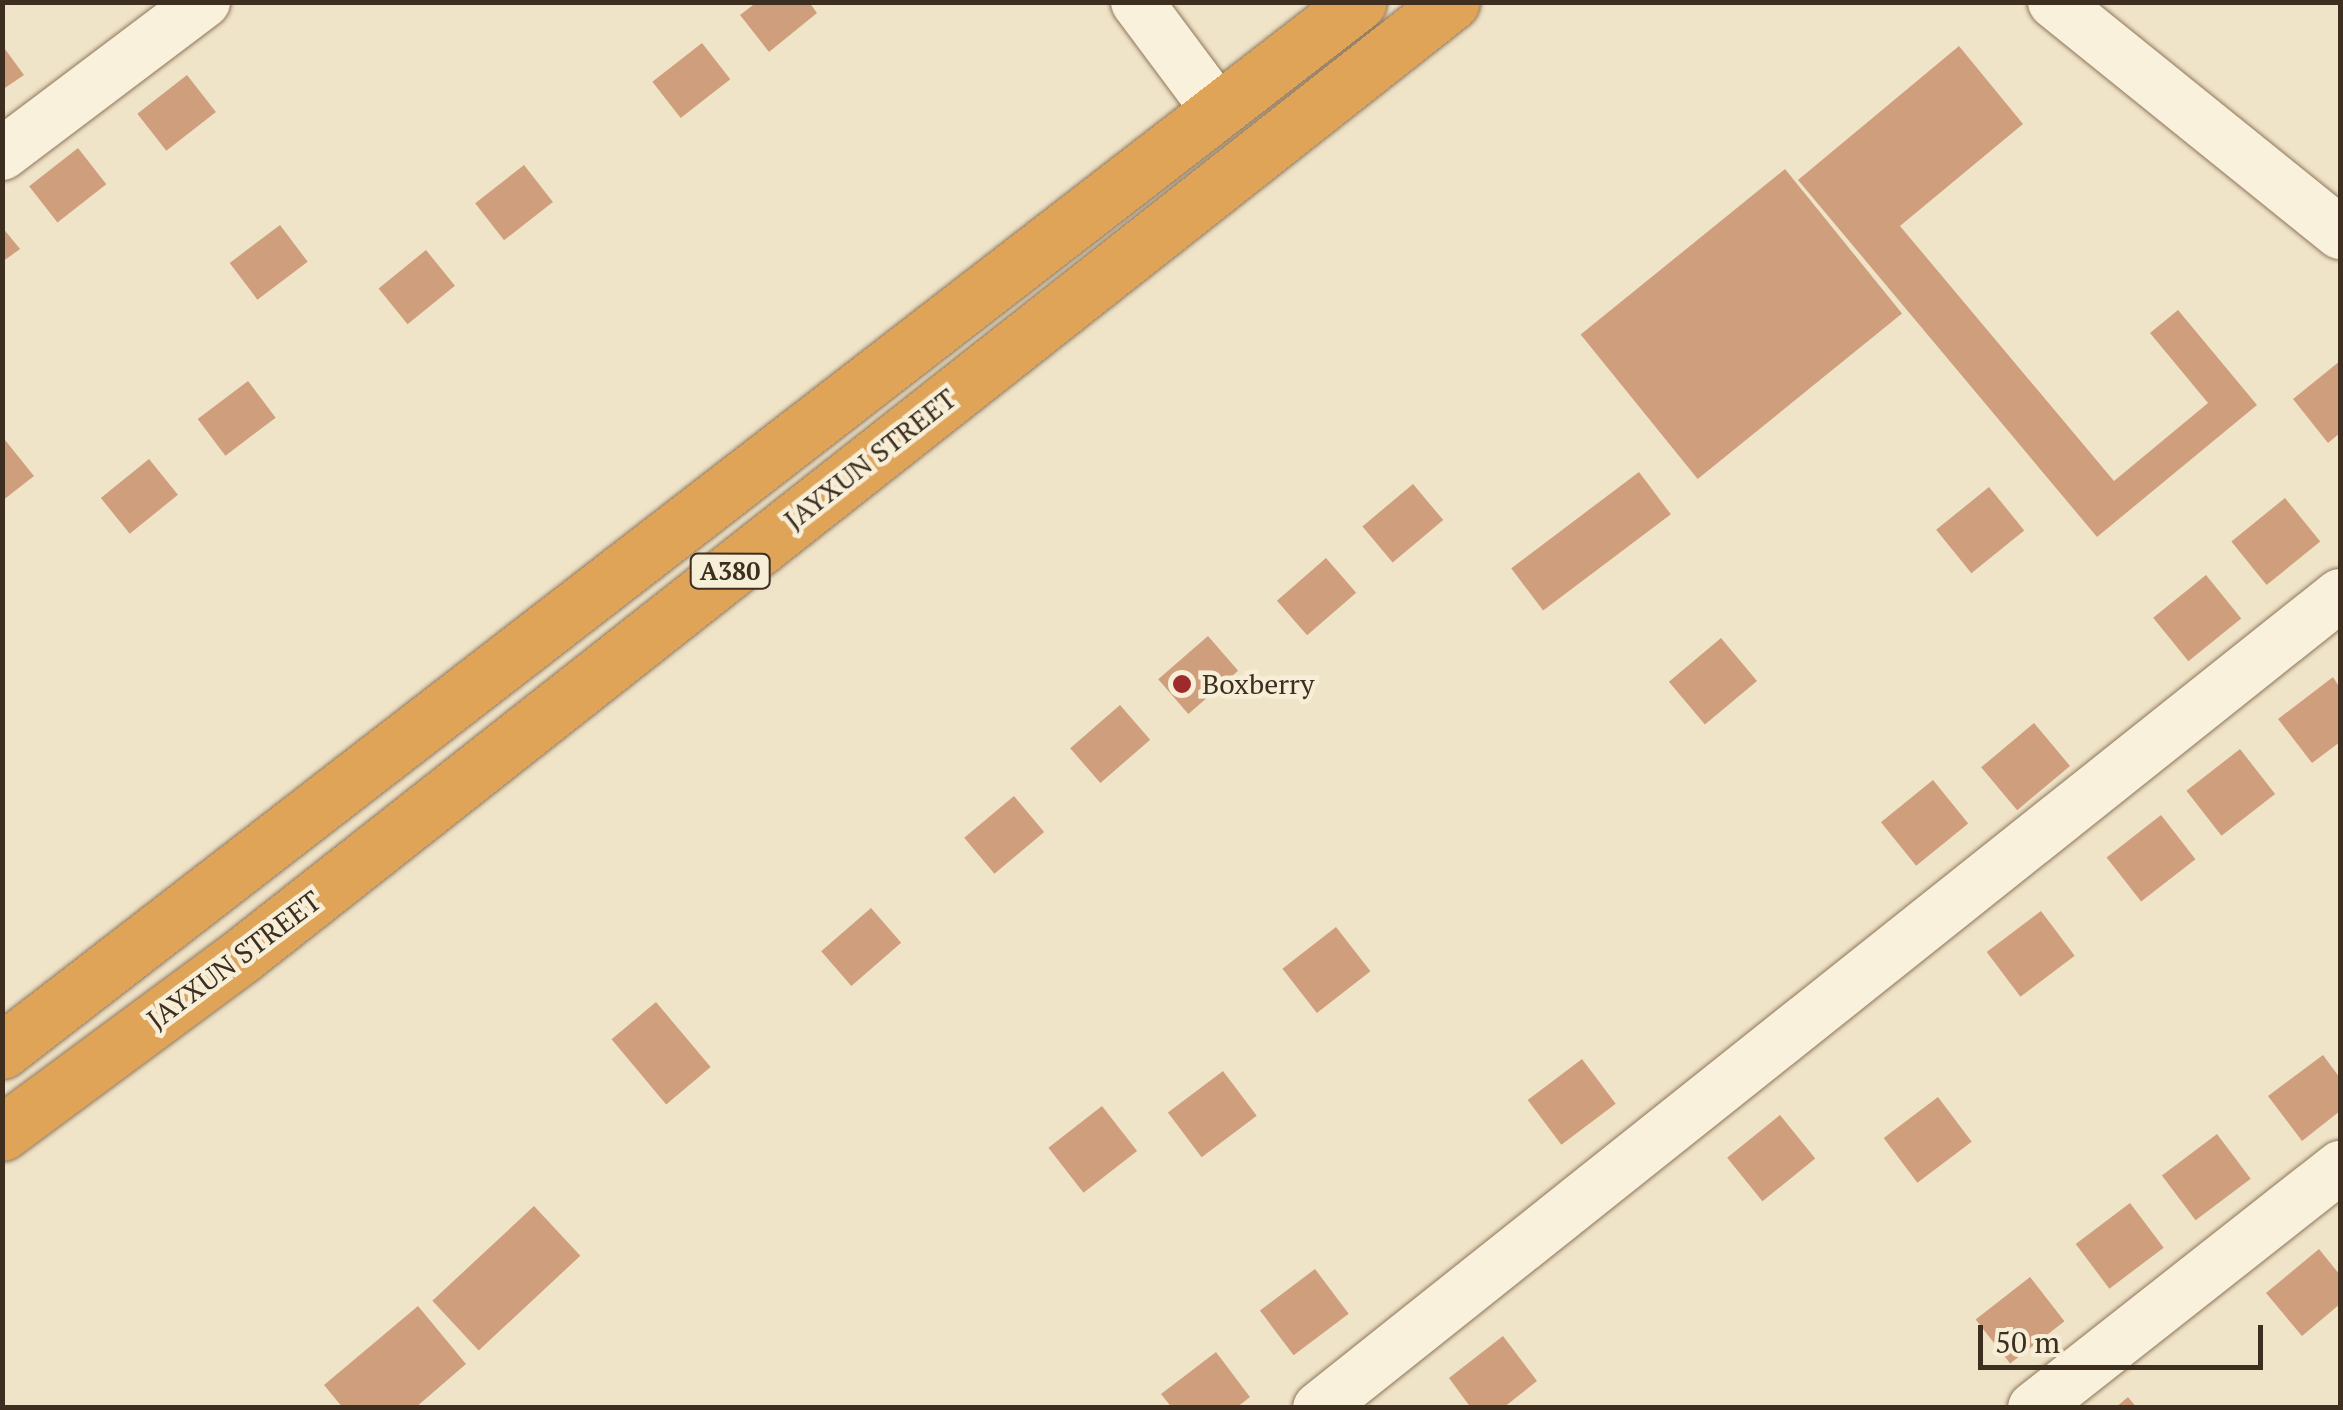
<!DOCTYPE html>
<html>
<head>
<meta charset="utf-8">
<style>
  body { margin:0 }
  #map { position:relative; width:2343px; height:1410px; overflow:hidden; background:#f0e4c8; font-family:"PT Serif",serif }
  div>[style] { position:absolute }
  .building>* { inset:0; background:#cf9f7d; transform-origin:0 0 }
  .roads { filter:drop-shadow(0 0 2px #8d765c) drop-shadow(0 0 2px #8d765c) }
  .minor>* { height:52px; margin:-26px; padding:0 26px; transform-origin:26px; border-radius:26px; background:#faf1dc }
  .highway>* { height:55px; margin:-27.5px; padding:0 27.5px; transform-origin:27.5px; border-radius:27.5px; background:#e0a458 }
  .dots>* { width:28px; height:28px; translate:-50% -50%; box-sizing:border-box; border:5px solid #f7eed8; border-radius:50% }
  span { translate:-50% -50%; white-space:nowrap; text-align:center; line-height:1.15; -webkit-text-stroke:9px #f7eed8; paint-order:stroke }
  .shield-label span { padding:2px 8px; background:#f7eed8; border:2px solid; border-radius:8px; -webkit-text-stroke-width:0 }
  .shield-label { font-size:25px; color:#3d2e20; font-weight:700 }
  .street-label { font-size:28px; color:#3d2e20 }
  .poi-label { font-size:28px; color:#3d2e20 }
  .left { translate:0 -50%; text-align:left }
  .frame { position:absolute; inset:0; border:5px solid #3d2e20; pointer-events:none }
  .scale { position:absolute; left:1978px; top:1325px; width:285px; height:45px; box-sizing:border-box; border:5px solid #3d2e20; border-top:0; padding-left:12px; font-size:30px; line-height:35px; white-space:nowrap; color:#3d2e20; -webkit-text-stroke:8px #f7eed8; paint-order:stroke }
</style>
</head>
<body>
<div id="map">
  <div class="building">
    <i style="clip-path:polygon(757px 2px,809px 2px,817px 13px,769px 52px,740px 15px)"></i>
    <i style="left:702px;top:43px;width:46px;height:63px;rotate:52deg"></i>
    <i style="clip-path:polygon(2px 45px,24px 75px,2px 90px)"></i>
    <i style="clip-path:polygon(1959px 46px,2023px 124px,1900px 226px,2114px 481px,2208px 403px,2150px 333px,2178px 310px,2257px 405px,2097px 537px,1798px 180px)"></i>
    <i style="left:187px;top:75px;width:47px;height:63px;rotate:52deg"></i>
    <i style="left:78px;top:148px;width:46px;height:62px;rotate:52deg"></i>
    <i style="left:524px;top:165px;width:47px;height:62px;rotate:52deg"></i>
    <i style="left:1785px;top:169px;width:186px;height:263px;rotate:51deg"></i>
    <i style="left:280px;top:225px;width:46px;height:63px;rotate:53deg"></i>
    <i style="clip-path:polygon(2px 227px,20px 249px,2px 262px)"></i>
    <i style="left:426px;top:250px;width:46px;height:61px;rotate:51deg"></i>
    <i style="clip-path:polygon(2340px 361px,2340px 433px,2328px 443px,2293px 399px)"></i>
    <i style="left:248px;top:381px;width:46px;height:63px;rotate:53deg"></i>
    <i style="clip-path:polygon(5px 440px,34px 476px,2px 501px,2px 442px)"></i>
    <i style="left:149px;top:459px;width:46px;height:62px;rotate:51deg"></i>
    <i style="left:1639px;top:472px;width:53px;height:160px;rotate:53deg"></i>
    <i style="left:1413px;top:484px;width:47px;height:66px;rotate:50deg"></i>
    <i style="left:1989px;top:487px;width:56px;height:68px;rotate:51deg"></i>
    <i style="left:2285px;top:498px;width:56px;height:69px;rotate:51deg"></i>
    <i style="left:1326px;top:558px;width:46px;height:65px;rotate:49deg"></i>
    <i style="left:2206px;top:575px;width:56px;height:68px;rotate:51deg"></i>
    <i style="left:1208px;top:636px;width:46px;height:66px;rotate:49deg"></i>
    <i style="left:1721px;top:638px;width:56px;height:68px;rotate:50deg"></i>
    <i style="clip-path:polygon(2333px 677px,2340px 688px,2340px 742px,2312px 763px,2278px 719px)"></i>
    <i style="left:1120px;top:705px;width:46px;height:66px;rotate:49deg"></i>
    <i style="left:2034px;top:723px;width:56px;height:69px;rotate:50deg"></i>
    <i style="left:2240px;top:749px;width:57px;height:68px;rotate:52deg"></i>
    <i style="left:1933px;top:780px;width:56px;height:67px;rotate:51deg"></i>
    <i style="left:1014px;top:796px;width:47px;height:65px;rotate:50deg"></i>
    <i style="left:2161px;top:815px;width:56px;height:69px;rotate:52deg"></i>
    <i style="left:871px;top:908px;width:46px;height:66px;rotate:49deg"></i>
    <i style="left:2041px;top:911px;width:56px;height:68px;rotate:53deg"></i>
    <i style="left:1336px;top:927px;width:56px;height:68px;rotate:52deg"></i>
    <i style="left:656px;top:1002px;width:85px;height:58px;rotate:50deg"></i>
    <i style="clip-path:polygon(2323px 1055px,2340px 1078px,2340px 1111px,2302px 1141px,2268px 1096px)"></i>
    <i style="left:1582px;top:1059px;width:56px;height:68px;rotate:53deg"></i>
    <i style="left:1223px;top:1071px;width:56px;height:69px;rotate:53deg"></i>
    <i style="left:1938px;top:1097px;width:56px;height:68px;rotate:53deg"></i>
    <i style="left:1102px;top:1106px;width:57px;height:68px;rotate:52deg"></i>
    <i style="left:1780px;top:1115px;width:56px;height:68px;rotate:51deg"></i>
    <i style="left:2217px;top:1134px;width:56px;height:69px;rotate:53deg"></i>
    <i style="left:2130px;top:1203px;width:56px;height:68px;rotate:53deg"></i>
    <i style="left:534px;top:1206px;width:68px;height:139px;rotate:47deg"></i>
    <i style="clip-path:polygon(2319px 1249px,2340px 1275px,2340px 1304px,2302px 1336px,2266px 1293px)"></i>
    <i style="left:1315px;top:1269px;width:56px;height:69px;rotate:53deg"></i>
    <i style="left:2030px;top:1277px;width:56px;height:69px;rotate:52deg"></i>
    <i style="clip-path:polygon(418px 1306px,466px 1364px,415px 1408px,343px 1408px,324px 1385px)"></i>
    <i style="clip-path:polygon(1503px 1336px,1537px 1381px,1503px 1408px,1471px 1408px,1449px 1378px)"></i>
    <i style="clip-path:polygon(1216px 1352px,1250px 1397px,1236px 1408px,1172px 1408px,1161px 1394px)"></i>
    <i style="clip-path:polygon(2128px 1397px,2137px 1408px,2115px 1408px)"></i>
  </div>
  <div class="roads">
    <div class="minor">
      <i style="left:1137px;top:2px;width:137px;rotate:53.3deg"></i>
      <i style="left:2054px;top:2px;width:368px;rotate:38.9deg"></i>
      <i style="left:2px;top:154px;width:253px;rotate:-37deg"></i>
      <i style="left:1319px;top:1408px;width:1305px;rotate:-38.53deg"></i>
      <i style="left:2034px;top:1408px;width:390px;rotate:-38.2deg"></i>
    </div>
    <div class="highway">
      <i style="left:2px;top:1051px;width:1715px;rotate:-37.71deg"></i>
      <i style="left:2px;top:1133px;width:296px;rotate:-36.5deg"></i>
      <i style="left:240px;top:957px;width:1543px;rotate:-38.24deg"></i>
    </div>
  </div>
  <div class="dots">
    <i style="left:1182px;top:684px;background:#9e2a2b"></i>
  </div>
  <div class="shield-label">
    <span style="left:730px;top:571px">A380</span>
  </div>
  <div class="street-label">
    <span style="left:870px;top:459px;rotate:-38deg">JAYXUN STREET</span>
    <span style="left:234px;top:960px;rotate:-37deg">JAYXUN STREET</span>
  </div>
  <div class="poi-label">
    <span class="left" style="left:1202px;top:684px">Boxberry</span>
  </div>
  <div class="frame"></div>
  <div class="scale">50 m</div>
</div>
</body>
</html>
